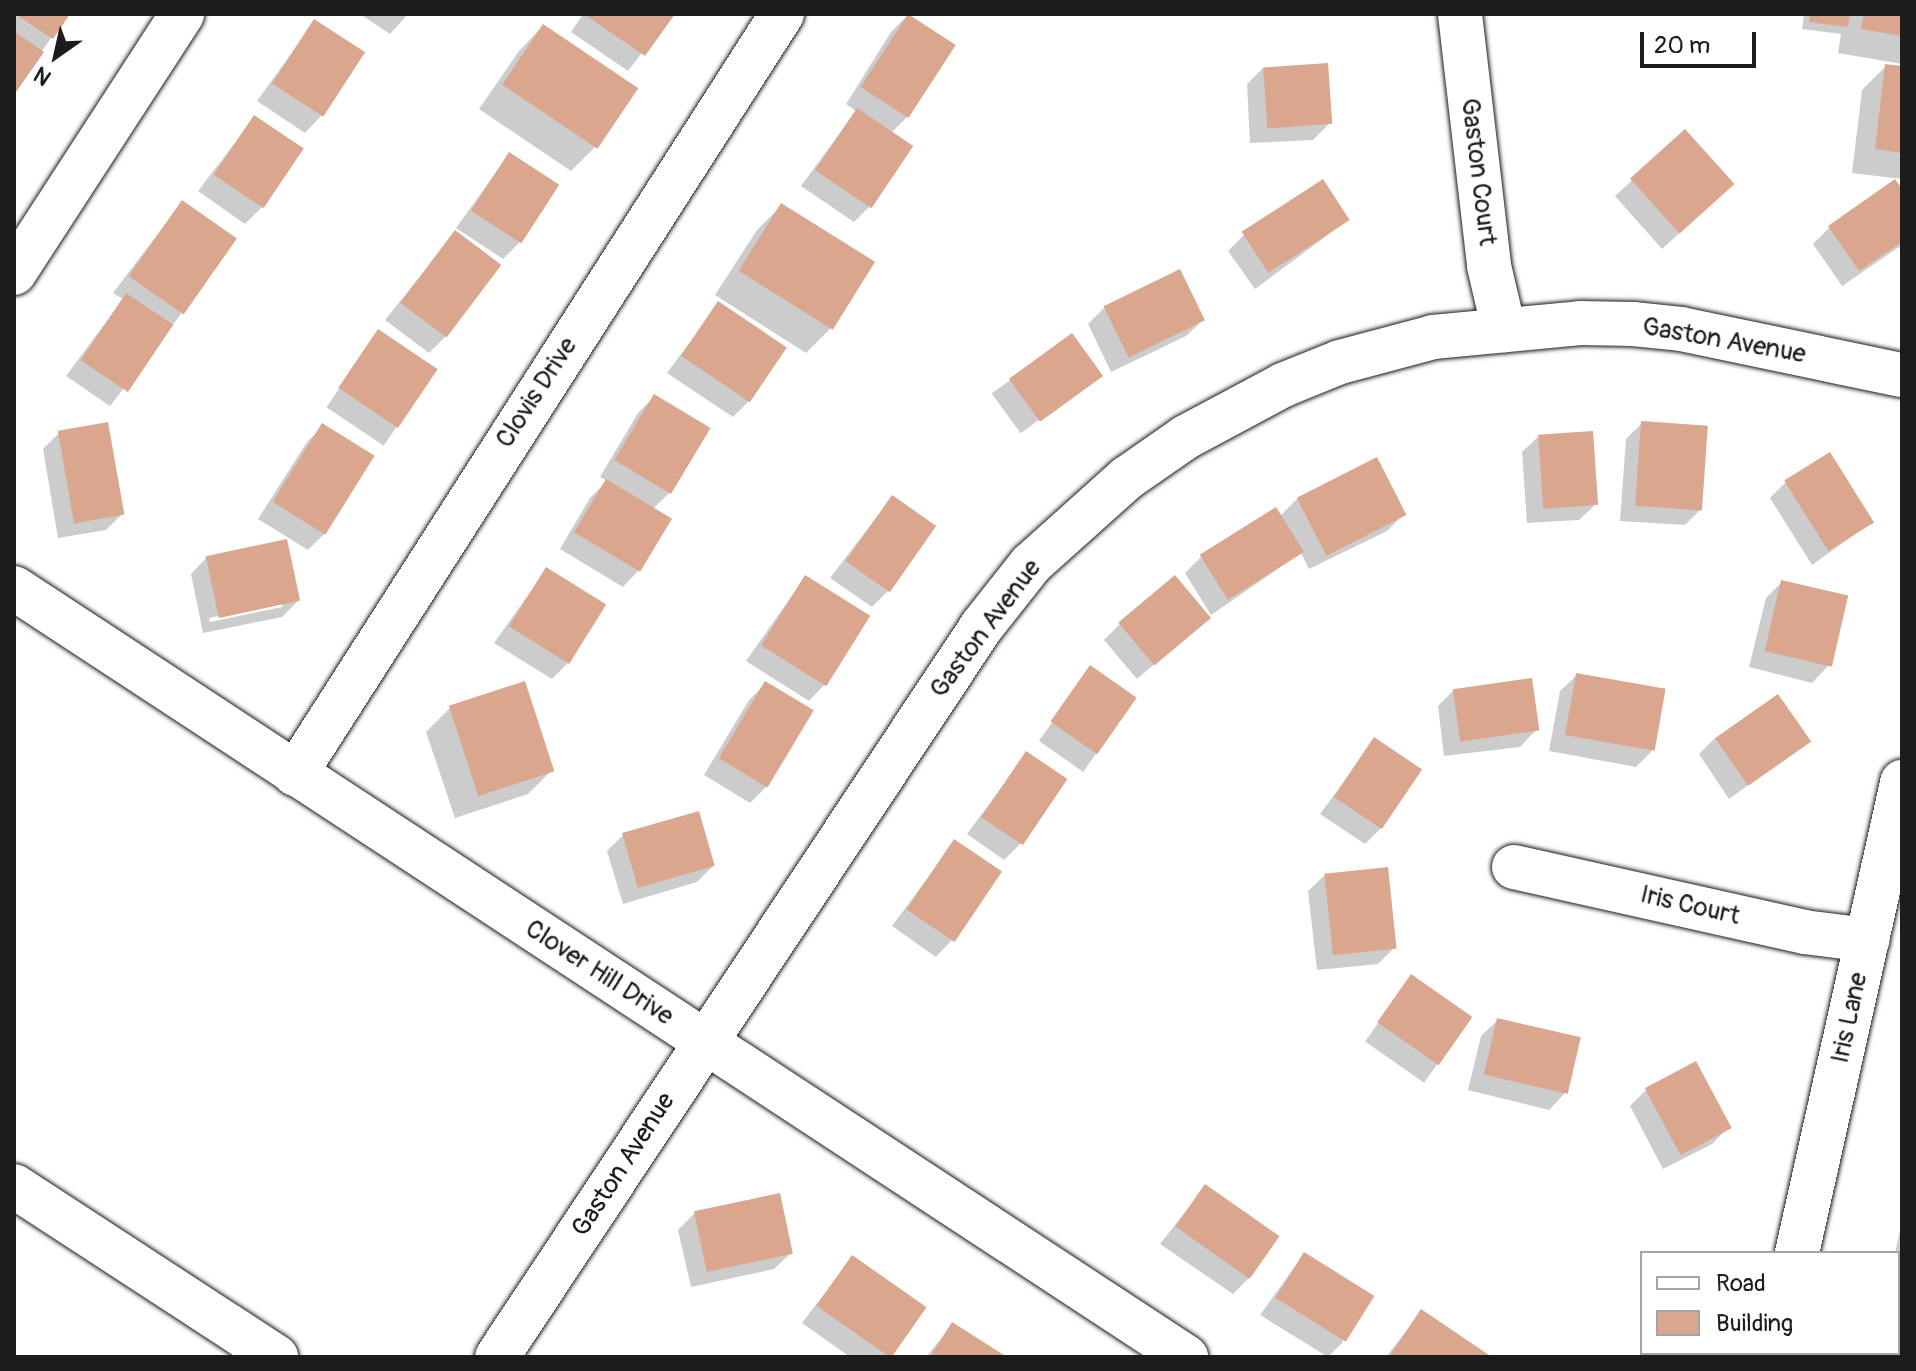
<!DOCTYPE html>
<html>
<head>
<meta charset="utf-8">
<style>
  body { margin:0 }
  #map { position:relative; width:1916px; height:1371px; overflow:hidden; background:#fff; font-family:Pangolin,sans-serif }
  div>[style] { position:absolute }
  .shadow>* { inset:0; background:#0003; transform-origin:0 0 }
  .building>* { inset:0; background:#daa78e; transform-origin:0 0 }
  .roads { filter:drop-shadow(0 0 2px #1c1c1c) drop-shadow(0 0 2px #1c1c1c) }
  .minor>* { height:44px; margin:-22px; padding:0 22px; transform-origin:22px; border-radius:22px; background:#fff }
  span { translate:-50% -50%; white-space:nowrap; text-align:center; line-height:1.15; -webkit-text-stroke:8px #fff; paint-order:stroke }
  .street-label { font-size:26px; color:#1c1c1c }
  .frame { position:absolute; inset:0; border:16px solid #1c1c1c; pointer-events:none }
  .legend { position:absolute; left:1640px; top:1251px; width:260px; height:104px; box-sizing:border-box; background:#fff; border:2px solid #a4a4a4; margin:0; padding:10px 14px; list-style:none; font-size:24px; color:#1c1c1c }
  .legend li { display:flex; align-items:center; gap:16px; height:40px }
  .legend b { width:40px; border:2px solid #a4a4a4 }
  .north { position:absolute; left:16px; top:16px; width:80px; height:80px; -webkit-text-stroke:6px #fff; paint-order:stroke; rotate:214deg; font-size:22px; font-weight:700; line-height:32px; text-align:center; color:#1c1c1c }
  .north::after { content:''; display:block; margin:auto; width:28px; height:36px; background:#1c1c1c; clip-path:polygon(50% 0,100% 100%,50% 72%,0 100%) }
  .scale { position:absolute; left:1640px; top:32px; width:116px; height:36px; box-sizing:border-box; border:4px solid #1c1c1c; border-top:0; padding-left:10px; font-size:24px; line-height:28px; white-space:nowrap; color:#1c1c1c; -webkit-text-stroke:6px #fff; paint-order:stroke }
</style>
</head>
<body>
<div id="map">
  <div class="shadow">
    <i style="clip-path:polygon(14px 14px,68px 14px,14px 91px)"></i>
    <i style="clip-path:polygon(360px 14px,408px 14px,390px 34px)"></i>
    <i style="clip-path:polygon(583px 14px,672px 14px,628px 71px,571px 32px)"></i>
    <i style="clip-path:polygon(1804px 14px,1902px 14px,1902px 64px,1838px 53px,1841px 34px,1802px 29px)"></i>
    <i style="clip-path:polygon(907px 16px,907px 117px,891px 133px,870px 206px,854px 222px,801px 186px,856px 111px,846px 104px,891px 32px)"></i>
    <i style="clip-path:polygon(314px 22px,321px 116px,305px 133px,257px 101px)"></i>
    <i style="clip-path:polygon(543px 26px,635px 88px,595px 147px,571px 171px,479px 109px,519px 51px)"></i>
    <i style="clip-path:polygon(1886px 66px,1902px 68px,1902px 179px,1852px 173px,1862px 90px)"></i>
    <i style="clip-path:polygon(1263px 68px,1330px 123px,1313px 140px,1250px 143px,1247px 84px)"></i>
    <i style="clip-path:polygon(254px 118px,261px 208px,245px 224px,198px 191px)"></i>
    <i style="clip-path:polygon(1685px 132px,1716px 200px,1662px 249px,1615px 196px)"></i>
    <i style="clip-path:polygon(509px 154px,519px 243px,503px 259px,456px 228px)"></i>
    <i style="clip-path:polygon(1902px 192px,1902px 245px,1842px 286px,1813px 244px,1829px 228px)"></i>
    <i style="clip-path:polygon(182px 202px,181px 314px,110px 406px,66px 376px,123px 299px,113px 293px)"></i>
    <i style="clip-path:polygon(781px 206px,872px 263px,830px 329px,806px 353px,715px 295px,757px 230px)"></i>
    <i style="clip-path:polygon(1348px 220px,1255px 289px,1228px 251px,1244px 235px)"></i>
    <i style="clip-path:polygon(455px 233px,445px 337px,429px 353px,385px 320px)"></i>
    <i style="clip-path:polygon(718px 304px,749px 401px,733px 417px,667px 373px)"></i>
    <i style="clip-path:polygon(1104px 308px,1203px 320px,1186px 336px,1111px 372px,1088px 324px)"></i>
    <i style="left:378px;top:331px;width:69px;height:92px;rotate:34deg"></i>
    <i style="left:1071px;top:336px;width:49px;height:98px;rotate:54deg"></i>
    <i style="clip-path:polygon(654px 397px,670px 492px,652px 510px,639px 570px,623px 587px,560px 549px,590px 498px,607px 481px,600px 477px,638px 413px)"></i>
    <i style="clip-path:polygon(1642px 423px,1701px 509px,1685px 525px,1620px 521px,1626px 439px)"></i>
    <i style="clip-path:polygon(323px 426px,324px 534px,308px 550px,258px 519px,307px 442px)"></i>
    <i style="clip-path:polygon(59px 433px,123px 513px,106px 530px,58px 538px,43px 449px)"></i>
    <i style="clip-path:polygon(1539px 436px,1596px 504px,1579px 520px,1527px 523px,1522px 452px)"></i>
    <i style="clip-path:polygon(1786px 482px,1872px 522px,1812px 565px,1770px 498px)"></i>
    <i style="clip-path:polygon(892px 497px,888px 591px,872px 607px,830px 578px)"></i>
    <i style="clip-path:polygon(1297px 499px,1403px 515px,1387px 531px,1309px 569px,1301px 553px,1211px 615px,1185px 573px,1201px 557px,1275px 510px,1279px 517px)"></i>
    <i style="clip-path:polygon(evenodd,207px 557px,298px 601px,282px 617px,203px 633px,191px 574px,207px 557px,282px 603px,282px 607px,210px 622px,209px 618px,282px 603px)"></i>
    <i style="clip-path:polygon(546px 570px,568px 663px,552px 679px,494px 643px)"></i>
    <i style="clip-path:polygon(805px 577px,825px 684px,809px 701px,746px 661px)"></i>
    <i style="clip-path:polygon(1782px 582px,1828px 666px,1812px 683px,1749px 667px,1766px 598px)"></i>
    <i style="clip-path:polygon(1208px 618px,1137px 679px,1104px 640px,1120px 624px)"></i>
    <i style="left:1090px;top:668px;width:54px;height:89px;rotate:35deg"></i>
    <i style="clip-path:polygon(1577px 675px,1652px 751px,1636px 767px,1549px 751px,1560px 691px)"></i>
    <i style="clip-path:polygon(765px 684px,766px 787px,750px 803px,704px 775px,749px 700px)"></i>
    <i style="clip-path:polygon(1454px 690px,1536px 730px,1520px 747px,1444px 756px,1438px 706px)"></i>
    <i style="clip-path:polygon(450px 708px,552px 770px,528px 794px,455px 818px,426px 732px)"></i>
    <i style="clip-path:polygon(1715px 738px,1808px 742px,1729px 799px,1699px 754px)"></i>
    <i style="clip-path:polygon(1375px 740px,1381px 828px,1365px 844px,1320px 814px)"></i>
    <i style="clip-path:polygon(1026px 754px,1021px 843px,1004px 860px,967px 834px)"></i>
    <i style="clip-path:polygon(623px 835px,713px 866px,697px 882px,623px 904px,607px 851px)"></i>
    <i style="clip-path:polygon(955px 841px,952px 940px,936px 957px,892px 926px)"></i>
    <i style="clip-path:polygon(1325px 875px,1394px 948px,1378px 964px,1317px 970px,1308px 891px)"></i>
    <i style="left:1411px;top:976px;width:72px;height:80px;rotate:35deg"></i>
    <i style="clip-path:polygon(1498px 1020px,1565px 1093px,1549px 1110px,1468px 1090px,1481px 1036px)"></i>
    <i style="clip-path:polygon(1646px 1090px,1728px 1128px,1712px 1144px,1663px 1169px,1630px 1106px)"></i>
    <i style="clip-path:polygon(1205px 1187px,1249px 1278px,1233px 1294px,1160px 1244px)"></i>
    <i style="clip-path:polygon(695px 1213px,791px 1253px,774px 1269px,691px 1287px,678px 1230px)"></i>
    <i style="clip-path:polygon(1902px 1221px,1902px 1297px,1895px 1253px)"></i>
    <i style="clip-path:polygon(1304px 1254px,1343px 1342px,1328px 1357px,1260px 1315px)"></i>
    <i style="clip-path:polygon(852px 1257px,924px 1307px,889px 1357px,850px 1357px,802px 1323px)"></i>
    <i style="clip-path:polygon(1898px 1309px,1902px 1357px,1862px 1357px,1898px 1353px)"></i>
    <i style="clip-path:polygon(1421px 1312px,1486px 1357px,1386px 1357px)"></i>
    <i style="clip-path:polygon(953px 1324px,1003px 1357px,926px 1357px)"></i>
  </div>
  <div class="building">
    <i style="clip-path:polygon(15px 14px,70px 14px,53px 39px)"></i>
    <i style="clip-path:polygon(584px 14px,675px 14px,645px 56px)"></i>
    <i style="left:908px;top:14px;width:57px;height:87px;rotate:33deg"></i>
    <i style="clip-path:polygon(1810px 14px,1850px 14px,1848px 27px,1809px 22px)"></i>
    <i style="clip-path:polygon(1864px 14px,1902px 14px,1902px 36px,1861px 29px)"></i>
    <i style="left:314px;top:19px;width:61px;height:77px;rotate:33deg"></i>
    <i style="left:543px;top:24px;width:115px;height:73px;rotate:34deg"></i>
    <i style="clip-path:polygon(14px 31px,44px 52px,14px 95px)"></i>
    <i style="left:1328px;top:63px;width:61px;height:65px;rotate:86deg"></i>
    <i style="clip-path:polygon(1885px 64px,1902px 66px,1902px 153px,1875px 149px)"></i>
    <i style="left:857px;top:108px;width:68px;height:75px;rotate:34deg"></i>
    <i style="left:254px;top:115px;width:60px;height:72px;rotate:34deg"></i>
    <i style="left:1685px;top:129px;width:74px;height:74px;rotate:48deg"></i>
    <i style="left:509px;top:152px;width:60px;height:70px;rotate:33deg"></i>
    <i style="left:1323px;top:179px;width:49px;height:97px;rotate:57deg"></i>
    <i style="clip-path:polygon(1895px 179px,1902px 189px,1902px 242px,1859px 271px,1828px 226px)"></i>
    <i style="left:182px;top:200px;width:67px;height:93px;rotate:35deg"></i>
    <i style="left:781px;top:203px;width:111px;height:80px;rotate:32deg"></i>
    <i style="left:455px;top:230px;width:58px;height:91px;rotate:37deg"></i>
    <i style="left:1180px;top:269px;width:57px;height:85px;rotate:64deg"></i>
    <i style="left:126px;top:293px;width:57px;height:81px;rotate:34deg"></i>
    <i style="left:718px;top:301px;width:83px;height:66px;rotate:34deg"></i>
    <i style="left:378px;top:329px;width:72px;height:71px;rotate:34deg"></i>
    <i style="left:1072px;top:333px;width:53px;height:78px;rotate:54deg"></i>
    <i style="left:654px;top:394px;width:66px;height:77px;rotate:31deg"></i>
    <i style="left:1641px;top:421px;width:67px;height:85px;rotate:4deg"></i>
    <i style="left:108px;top:422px;width:94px;height:51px;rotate:80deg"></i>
    <i style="left:322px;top:423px;width:62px;height:93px;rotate:32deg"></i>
    <i style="left:1593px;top:431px;width:74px;height:55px;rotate:86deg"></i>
    <i style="left:1830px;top:452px;width:83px;height:54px;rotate:58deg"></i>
    <i style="left:1377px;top:457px;width:65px;height:90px;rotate:63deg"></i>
    <i style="left:606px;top:479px;width:77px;height:62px;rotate:31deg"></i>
    <i style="left:892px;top:495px;width:54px;height:81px;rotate:35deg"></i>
    <i style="left:1276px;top:507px;width:53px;height:90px;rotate:58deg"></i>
    <i style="left:287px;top:539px;width:63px;height:83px;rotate:78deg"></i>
    <i style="left:546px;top:567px;width:71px;height:70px;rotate:32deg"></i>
    <i style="left:805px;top:575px;width:77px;height:83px;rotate:32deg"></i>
    <i style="left:1175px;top:575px;width:56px;height:74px;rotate:50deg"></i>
    <i style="left:1781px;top:580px;width:69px;height:73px;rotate:13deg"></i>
    <i style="left:1090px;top:665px;width:57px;height:69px;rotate:35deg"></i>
    <i style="left:1576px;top:673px;width:91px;height:63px;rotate:10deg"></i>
    <i style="left:1532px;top:678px;width:53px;height:80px;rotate:82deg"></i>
    <i style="left:525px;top:681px;width:95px;height:80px;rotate:72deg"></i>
    <i style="left:765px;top:681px;width:57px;height:90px;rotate:31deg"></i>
    <i style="left:1778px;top:694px;width:58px;height:77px;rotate:55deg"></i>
    <i style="left:1374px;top:737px;width:58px;height:72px;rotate:34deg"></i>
    <i style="left:1026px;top:751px;width:50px;height:80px;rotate:34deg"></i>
    <i style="left:699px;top:811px;width:57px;height:80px;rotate:74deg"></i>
    <i style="left:954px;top:839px;width:58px;height:85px;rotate:34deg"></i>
    <i style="left:1388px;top:867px;width:82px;height:64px;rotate:84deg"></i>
    <i style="left:1411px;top:974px;width:75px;height:59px;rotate:35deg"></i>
    <i style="left:1497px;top:1018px;width:86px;height:58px;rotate:13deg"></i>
    <i style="left:1696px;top:1061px;width:76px;height:58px;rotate:62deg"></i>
    <i style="left:1205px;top:1184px;width:91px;height:52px;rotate:35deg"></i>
    <i style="left:780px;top:1193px;width:62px;height:88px;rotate:78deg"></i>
    <i style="left:1304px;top:1252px;width:83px;height:54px;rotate:32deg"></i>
    <i style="left:852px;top:1255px;width:91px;height:62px;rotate:35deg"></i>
    <i style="clip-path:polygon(1898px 1307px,1902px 1357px,1871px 1357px,1898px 1353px)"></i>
    <i style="clip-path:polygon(1421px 1309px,1492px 1357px,1389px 1357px)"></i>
    <i style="clip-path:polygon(952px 1322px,1007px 1357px,930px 1357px)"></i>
  </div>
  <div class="roads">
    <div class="minor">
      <i style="left:1460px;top:14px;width:254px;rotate:83.4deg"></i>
      <i style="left:1489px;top:266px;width:66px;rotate:76.8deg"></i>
      <i style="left:14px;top:273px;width:309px;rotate:-57deg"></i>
      <i style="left:14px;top:588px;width:1402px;rotate:33.27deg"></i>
      <i style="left:295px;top:774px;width:903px;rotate:-57.35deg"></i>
      <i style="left:1514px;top:867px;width:297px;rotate:12.6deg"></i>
      <i style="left:1804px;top:932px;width:64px;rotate:7.2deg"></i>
      <i style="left:14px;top:1186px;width:313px;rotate:33.1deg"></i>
      <i style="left:1797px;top:1253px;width:483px;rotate:-77.4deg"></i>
      <i style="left:497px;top:1357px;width:877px;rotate:-56.44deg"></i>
      <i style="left:982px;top:626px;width:79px;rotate:-51.7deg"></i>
      <i style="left:1031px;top:564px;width:129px;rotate:-41.9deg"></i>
      <i style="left:1127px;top:478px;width:72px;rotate:-34.8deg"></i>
      <i style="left:1186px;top:437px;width:110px;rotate:-28.2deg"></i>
      <i style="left:1283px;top:385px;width:61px;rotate:-22deg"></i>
      <i style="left:1340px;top:362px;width:96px;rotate:-15deg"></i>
      <i style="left:1433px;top:337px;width:148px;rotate:-5.4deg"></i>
      <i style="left:1580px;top:323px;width:53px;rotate:1.1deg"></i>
      <i style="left:1633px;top:324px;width:48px;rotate:5.9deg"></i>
      <i style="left:1681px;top:329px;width:226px;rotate:11.8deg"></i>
      <i style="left:1758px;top:1357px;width:4px;rotate:-63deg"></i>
    </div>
  </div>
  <div class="street-label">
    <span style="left:1478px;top:172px;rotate:83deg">Gaston Court</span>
    <span style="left:1724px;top:341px;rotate:10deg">Gaston Avenue</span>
    <span style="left:537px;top:393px;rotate:-57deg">Clovis Drive</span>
    <span style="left:986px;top:629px;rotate:-53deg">Gaston Avenue</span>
    <span style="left:1690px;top:906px;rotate:13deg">Iris Court</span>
    <span style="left:599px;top:973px;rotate:33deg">Clover Hill Drive</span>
    <span style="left:1850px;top:1018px;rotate:-78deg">Iris Lane</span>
    <span style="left:624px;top:1165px;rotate:-57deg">Gaston Avenue</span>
  </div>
  <div class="frame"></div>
  <ul class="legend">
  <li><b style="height:10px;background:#fff"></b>Road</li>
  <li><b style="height:22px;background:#daa78e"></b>Building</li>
  </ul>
  <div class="north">N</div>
  <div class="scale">20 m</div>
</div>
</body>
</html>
